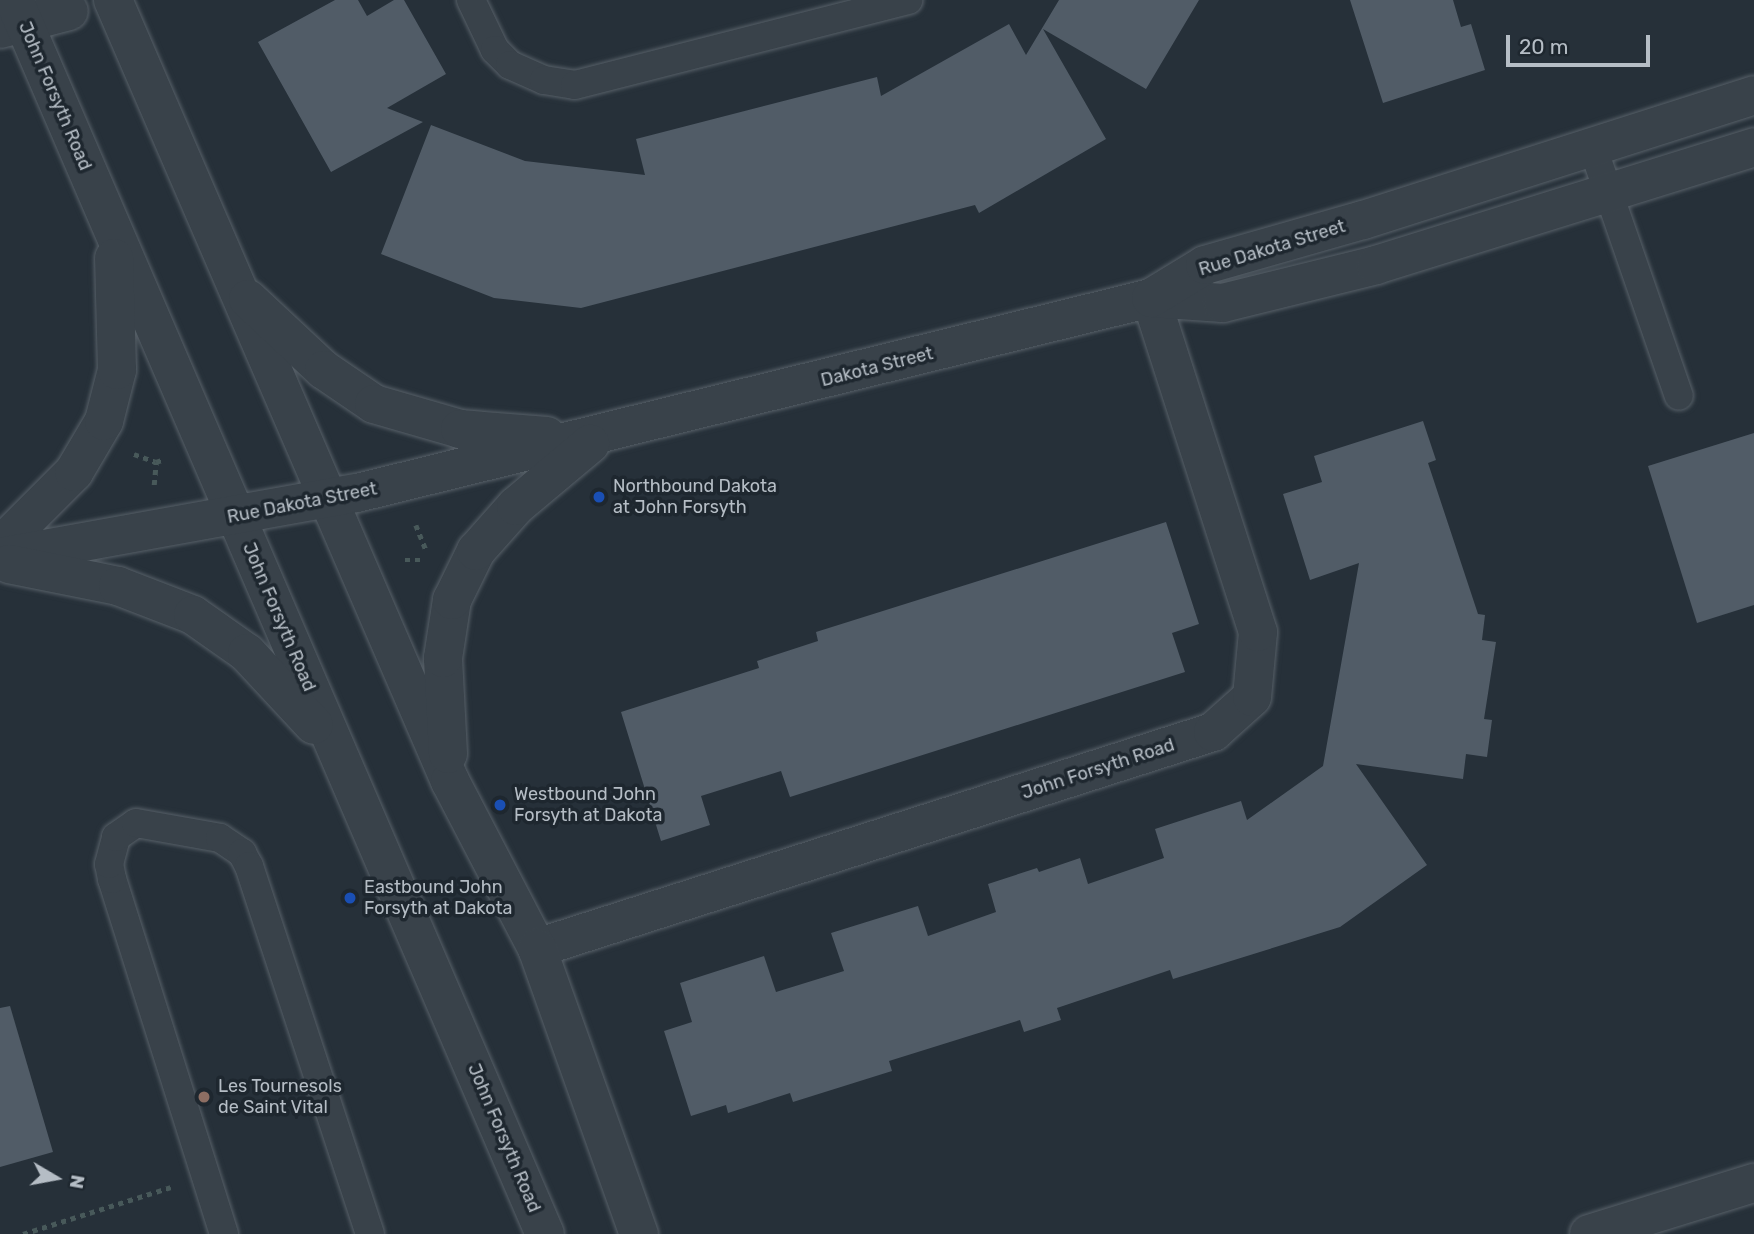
<!DOCTYPE html>
<html>
<head>
<meta charset="utf-8">
<style>
  body { margin:0 }
  #map { position:relative; width:1754px; height:1234px; overflow:hidden; background:#263039; font-family:Rubik,sans-serif }
  div>[style] { position:absolute }
  .building>* { inset:0; background:#515c67 }
  .path>* { height:4.5px; margin-top:-2.25px; transform-origin:0; background:repeating-linear-gradient(90deg,#48595a 0 5px,transparent 0 10px) }
  .roads { filter:drop-shadow(0 0 2px #576068) drop-shadow(0 0 2px #576068) }
  .service>* { height:28px; margin:-14px; padding:0 14px; transform-origin:14px; border-radius:14px; background:#39424a }
  .minor>* { height:38px; margin:-19px; padding:0 19px; transform-origin:19px; border-radius:19px; background:#39424a }
  .tertiary>* { height:38px; margin:-19px; padding:0 19px; transform-origin:19px; border-radius:19px; background:#39424a }
  .dots>* { width:19px; height:19px; translate:-50% -50%; box-sizing:border-box; border:4px solid #1e272f; border-radius:50% }
  span { translate:-50% -50%; white-space:nowrap; text-align:center; line-height:1.15; -webkit-text-stroke:7px #1e272f; paint-order:stroke }
  .street-label { font-size:18px; color:#b5bdc5 }
  .poi-label { font-size:18px; color:#b5bdc5 }
  .left { translate:0 -50%; text-align:left }
  .north { position:absolute; left:21px; top:1143px; width:70px; height:70px; -webkit-text-stroke:5px #1e272f; paint-order:stroke; rotate:100deg; font-size:19px; font-weight:700; line-height:28px; text-align:center; color:#b5bdc5 }
  .north::after { content:''; display:block; margin:auto; width:24px; height:32px; background:#b5bdc5; clip-path:polygon(50% 0,100% 100%,50% 72%,0 100%) }
  .scale { position:absolute; left:1506px; top:35px; width:144px; height:32px; box-sizing:border-box; border:4px solid #b5bdc5; border-top:0; padding-left:9px; font-size:21px; line-height:24px; white-space:nowrap; color:#b5bdc5; -webkit-text-stroke:5px #1e272f; paint-order:stroke }
</style>
</head>
<body>
<div id="map">
  <div class="building">
    <i style="clip-path:polygon(335px 0,358px 0,367px 16px,394px 0,404px 0,446px 74px,387px 108px,423px 122px,331px 172px,258px 42px)"></i>
    <i style="clip-path:polygon(1059px 0,1199px 0,1146px 89px,1043px 29px,1106px 139px,979px 213px,975px 205px,581px 308px,494px 298px,381px 254px,431px 125px,525px 161px,645px 175px,636px 139px,877px 77px,881px 96px,1009px 24px,1026px 55px)"></i>
    <i style="clip-path:polygon(1350px 0,1453px 0,1461px 27px,1471px 24px,1485px 70px,1383px 103px)"></i>
    <i style="clip-path:polygon(1423px 421px,1436px 460px,1428px 463px,1478px 614px,1485px 615px,1482px 640px,1496px 642px,1484px 719px,1492px 720px,1487px 757px,1466px 754px,1463px 779px,1356px 764px,1427px 865px,1340px 927px,1173px 979px,1170px 970px,1057px 1008px,1061px 1020px,1024px 1032px,1020px 1020px,889px 1061px,892px 1071px,793px 1102px,790px 1093px,728px 1113px,726px 1105px,691px 1116px,664px 1031px,692px 1022px,680px 983px,764px 956px,776px 992px,844px 971px,831px 933px,918px 906px,928px 936px,996px 912px,988px 884px,1037px 868px,1039px 872px,1080px 858px,1088px 884px,1164px 858px,1155px 829px,1241px 801px,1247px 820px,1323px 766px,1359px 563px,1310px 580px,1283px 494px,1322px 482px,1314px 456px)"></i>
    <i style="clip-path:polygon(1754px 433px,1754px 605px,1697px 623px,1648px 466px)"></i>
    <i style="clip-path:polygon(1166px 522px,1199px 624px,1172px 633px,1185px 672px,790px 797px,781px 771px,701px 796px,710px 825px,661px 841px,621px 712px,759px 668px,757px 661px,818px 641px,816px 632px)"></i>
    <i style="clip-path:polygon(10px 1006px,53px 1152px,0 1167px,0 1008px)"></i>
  </div>
  <div class="path">
    <i style="left:134px;top:454px;width:23px;rotate:20deg"></i>
    <i style="left:154px;top:485px;width:23px;rotate:-85deg"></i>
    <i style="left:156px;top:462px;width:9px;rotate:-18deg"></i>
    <i style="left:416px;top:525px;width:29px;rotate:68deg"></i>
    <i style="left:405px;top:560px;width:17px"></i>
    <i style="left:23px;top:1234px;width:155px;rotate:-17.6deg"></i>
  </div>
  <div class="roads">
    <div class="service">
      <i style="left:471px;top:0;width:55px;rotate:64.4deg"></i>
      <i style="left:495px;top:50px;width:21px;rotate:45deg"></i>
      <i style="left:510px;top:65px;width:37px;rotate:24deg"></i>
      <i style="left:544px;top:80px;width:31px;rotate:9deg"></i>
      <i style="left:575px;top:85px;width:344px;rotate:-14.3deg"></i>
      <i style="left:1593px;top:148px;width:262px;rotate:70.9deg"></i>
      <i style="left:224px;top:1234px;width:372px;rotate:-107.5deg"></i>
      <i style="left:112px;top:879px;width:15px;rotate:-101deg"></i>
      <i style="left:109px;top:864px;width:28px;rotate:-75deg"></i>
      <i style="left:116px;top:837px;width:24px;rotate:-35deg"></i>
      <i style="left:136px;top:823px;width:85px;rotate:10.1deg"></i>
      <i style="left:220px;top:838px;width:27px;rotate:34deg"></i>
      <i style="left:242px;top:853px;width:15px;rotate:62deg"></i>
      <i style="left:249px;top:866px;width:387px;rotate:71.8deg"></i>
    </div>
    <div class="minor">
      <i style="left:0;top:29px;width:71px;rotate:-14.6deg"></i>
      <i style="left:537px;top:948px;width:710px;rotate:-17.72deg"></i>
      <i style="left:1213px;top:732px;width:52px;rotate:-41.9deg"></i>
      <i style="left:1252px;top:697px;width:65px;rotate:-84.7deg"></i>
      <i style="left:1258px;top:632px;width:351px;rotate:-107.8deg"></i>
      <i style="left:1589px;top:1234px;width:173px;rotate:-17.2deg"></i>
    </div>
    <div class="tertiary">
      <i style="left:14px;top:0;width:1343px;rotate:66.72deg"></i>
      <i style="left:113px;top:0;width:851px;rotate:66.66deg"></i>
      <i style="left:450px;top:781px;width:188px;rotate:62.5deg"></i>
      <i style="left:537px;top:948px;width:304px;rotate:70.4deg"></i>
      <i style="left:1151px;top:298px;width:72px;rotate:4deg"></i>
      <i style="left:1223px;top:303px;width:158px;rotate:-13.9deg"></i>
      <i style="left:1376px;top:265px;width:396px;rotate:-17.3deg"></i>
      <i style="left:248px;top:299px;width:104px;rotate:43.1deg"></i>
      <i style="left:324px;top:370px;width:60px;rotate:34.2deg"></i>
      <i style="left:374px;top:404px;width:90px;rotate:16.2deg"></i>
      <i style="left:460px;top:429px;width:87px;rotate:4.6deg"></i>
      <i style="left:0;top:546px;width:105px;rotate:-45deg"></i>
      <i style="left:74px;top:472px;width:59px;rotate:-59.5deg"></i>
      <i style="left:104px;top:421px;width:53px;rotate:-75.7deg"></i>
      <i style="left:117px;top:370px;width:112px;rotate:-91.5deg"></i>
      <i style="left:0;top:557px;width:363px;rotate:-10.2deg"></i>
      <i style="left:357px;top:493px;width:818px;rotate:-13.8deg"></i>
      <i style="left:1151px;top:298px;width:63px;rotate:-31.4deg"></i>
      <i style="left:1205px;top:265px;width:164px;rotate:-15.9deg"></i>
      <i style="left:1363px;top:220px;width:410px;rotate:-17.7deg"></i>
      <i style="left:9px;top:564px;width:111px;rotate:11.4deg"></i>
      <i style="left:118px;top:586px;width:80px;rotate:21.1deg"></i>
      <i style="left:193px;top:615px;width:66px;rotate:35.1deg"></i>
      <i style="left:247px;top:653px;width:98px;rotate:47.1deg"></i>
      <i style="left:448px;top:754px;width:96px;rotate:-93deg"></i>
      <i style="left:443px;top:658px;width:59px;rotate:-81.2deg"></i>
      <i style="left:452px;top:600px;width:55px;rotate:-63.9deg"></i>
      <i style="left:476px;top:551px;width:60px;rotate:-48.4deg"></i>
      <i style="left:516px;top:506px;width:97px;rotate:-40deg"></i>
    </div>
  </div>
  <div class="dots">
    <i style="left:599px;top:497px;background:#1a4fb4"></i>
    <i style="left:500px;top:805px;background:#1a4fb4"></i>
    <i style="left:350px;top:898px;background:#1a4fb4"></i>
    <i style="left:204px;top:1097px;background:#8d6e63"></i>
  </div>
  <div class="street-label">
    <span style="left:55px;top:96px;rotate:67deg">John Forsyth Road</span>
    <span style="left:1272px;top:248px;rotate:-17deg">Rue Dakota Street</span>
    <span style="left:877px;top:367px;rotate:-14deg">Dakota Street</span>
    <span style="left:302px;top:503px;rotate:-11deg">Rue Dakota Street</span>
    <span style="left:279px;top:617px;rotate:67deg">John Forsyth Road</span>
    <span style="left:1098px;top:769px;rotate:-18deg">John Forsyth Road</span>
    <span style="left:504px;top:1138px;rotate:67deg">John Forsyth Road</span>
  </div>
  <div class="poi-label">
    <span class="left" style="left:613px;top:497px">Northbound Dakota<br>at John Forsyth</span>
    <span class="left" style="left:514px;top:805px">Westbound John<br>Forsyth at Dakota</span>
    <span class="left" style="left:364px;top:898px">Eastbound John<br>Forsyth at Dakota</span>
    <span class="left" style="left:218px;top:1097px">Les Tournesols<br>de Saint Vital</span>
  </div>
  <div class="north">N</div>
  <div class="scale">20 m</div>
</div>
</body>
</html>
